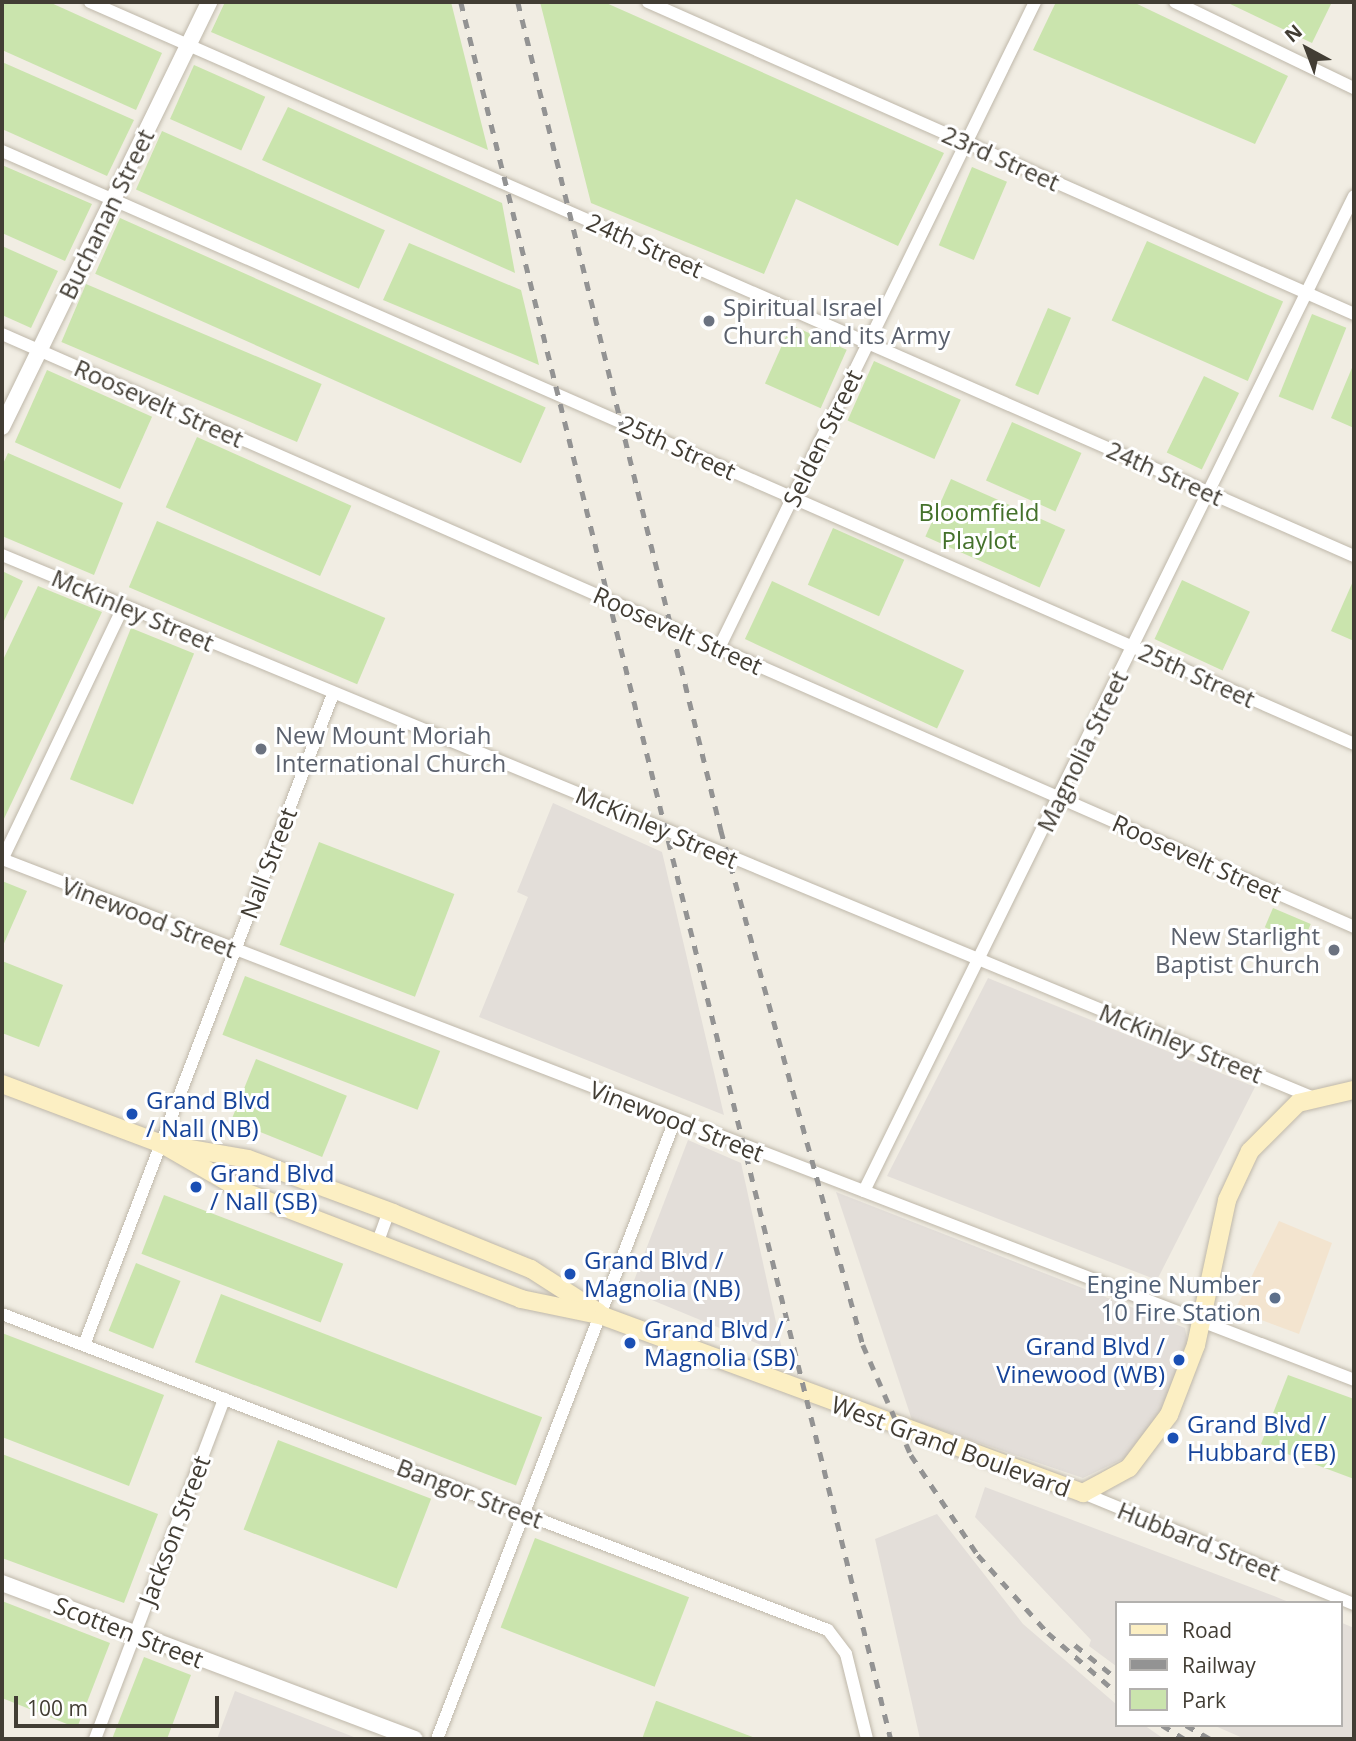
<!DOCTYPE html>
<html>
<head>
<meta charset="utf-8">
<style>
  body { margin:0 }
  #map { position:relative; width:1356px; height:1741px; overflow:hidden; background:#f1ede3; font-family:"Open Sans",sans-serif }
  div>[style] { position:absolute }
  .commercial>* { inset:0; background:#f3e4cf }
  .industrial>* { inset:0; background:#e3ded9 }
  .green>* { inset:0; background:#cae4ad; transform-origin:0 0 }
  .roads { filter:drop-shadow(0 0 2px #bfb8aa) drop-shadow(0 0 2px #bfb8aa) }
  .minor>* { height:12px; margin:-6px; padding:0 6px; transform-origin:6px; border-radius:6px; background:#fff }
  .tertiary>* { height:16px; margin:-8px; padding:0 8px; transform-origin:8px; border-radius:8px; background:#fff }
  .secondary>* { height:18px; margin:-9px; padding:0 9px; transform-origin:9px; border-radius:9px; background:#fcefc3 }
  .rail>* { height:4.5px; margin-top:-2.25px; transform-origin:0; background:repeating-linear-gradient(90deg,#939393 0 9px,transparent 0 18px) }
  .dots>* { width:19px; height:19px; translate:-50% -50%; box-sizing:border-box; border:4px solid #fff; border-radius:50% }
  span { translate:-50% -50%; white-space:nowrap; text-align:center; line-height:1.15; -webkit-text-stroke:6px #fff; paint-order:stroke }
  .street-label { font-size:24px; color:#423d34 }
  .worship-label { font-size:24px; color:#5b616d }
  .left { translate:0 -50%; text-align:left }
  .right { translate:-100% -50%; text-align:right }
  .park-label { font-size:24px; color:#44712b }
  .transit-label { font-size:24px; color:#164399 }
  .service-label { font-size:24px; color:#4e5e75 }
  .frame { position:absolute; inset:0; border:4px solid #423d34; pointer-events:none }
  .legend { position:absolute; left:1115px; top:1601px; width:228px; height:126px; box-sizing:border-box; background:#fff; border:2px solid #b3b1ae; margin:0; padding:9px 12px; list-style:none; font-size:21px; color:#423d34 }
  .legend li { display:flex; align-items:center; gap:14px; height:35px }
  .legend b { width:35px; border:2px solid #b3b1ae }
  .north { position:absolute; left:1272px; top:14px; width:70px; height:70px; -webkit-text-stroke:5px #fff; paint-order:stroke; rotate:319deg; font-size:19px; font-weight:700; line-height:28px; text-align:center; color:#423d34 }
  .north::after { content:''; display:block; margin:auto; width:24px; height:32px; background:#423d34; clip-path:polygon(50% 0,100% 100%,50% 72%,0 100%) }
  .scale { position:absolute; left:14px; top:1696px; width:205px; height:32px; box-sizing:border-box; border:4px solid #423d34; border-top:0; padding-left:9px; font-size:21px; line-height:24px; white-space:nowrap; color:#423d34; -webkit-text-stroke:5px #fff; paint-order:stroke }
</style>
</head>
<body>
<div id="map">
  <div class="commercial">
    <i style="clip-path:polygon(1279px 1221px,1332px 1243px,1299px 1334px,1235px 1310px)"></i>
  </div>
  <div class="industrial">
    <i style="clip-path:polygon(553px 803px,662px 852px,724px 1115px,479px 1017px,528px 897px,517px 892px)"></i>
    <i style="clip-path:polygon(988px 978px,1255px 1087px,1157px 1280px,887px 1176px)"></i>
    <i style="clip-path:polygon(688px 1140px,741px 1163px,783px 1354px,630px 1291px)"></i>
    <i style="clip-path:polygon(836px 1192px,1185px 1328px,1188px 1345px,1157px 1419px,1131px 1455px,1083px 1478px,912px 1420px)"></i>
    <i style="clip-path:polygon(985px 1487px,1274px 1596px,1291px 1603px,1116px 1603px,1116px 1666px,1089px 1646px,1091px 1640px,975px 1517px)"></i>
    <i style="clip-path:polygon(937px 1514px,1023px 1624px,1116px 1704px,1116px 1725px,1144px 1725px,1164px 1739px,920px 1739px,875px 1539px)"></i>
    <i style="clip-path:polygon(1340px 1622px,1354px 1628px,1354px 1739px,1245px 1739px,1213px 1725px,1340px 1725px)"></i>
    <i style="clip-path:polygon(235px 1691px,359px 1739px,217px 1739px)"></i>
  </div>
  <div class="green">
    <i style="clip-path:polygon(2px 2px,49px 2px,162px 53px,136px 110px,2px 50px)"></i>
    <i style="clip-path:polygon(225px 2px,451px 2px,488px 150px,211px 32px)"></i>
    <i style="clip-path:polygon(540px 2px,604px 2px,944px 153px,898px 246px,796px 199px,764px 274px,591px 203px)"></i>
    <i style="clip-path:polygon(1056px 2px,1133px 2px,1288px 76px,1255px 144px,1033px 50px)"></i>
    <i style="clip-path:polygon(1226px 2px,1332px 2px,1312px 43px)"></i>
    <i style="clip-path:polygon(2px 62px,134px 120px,107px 176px,2px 129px)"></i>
    <i style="left:194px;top:65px;width:78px;height:59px;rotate:24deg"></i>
    <i style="clip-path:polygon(288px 107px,502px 203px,515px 273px,262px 160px)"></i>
    <i style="left:162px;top:131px;width:244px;height:64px;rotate:24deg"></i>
    <i style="clip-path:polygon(2px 165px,92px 204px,65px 261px,2px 233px)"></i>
    <i style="left:972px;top:167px;width:38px;height:85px;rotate:23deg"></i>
    <i style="left:120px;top:218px;width:466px;height:61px;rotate:24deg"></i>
    <i style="left:1147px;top:241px;width:149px;height:87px;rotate:24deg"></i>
    <i style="clip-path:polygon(409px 243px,521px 290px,539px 365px,383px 300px)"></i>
    <i style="clip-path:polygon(2px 246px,58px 271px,31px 328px,2px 315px)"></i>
    <i style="left:86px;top:284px;width:256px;height:63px;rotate:23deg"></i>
    <i style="left:1048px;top:308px;width:25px;height:84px;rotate:23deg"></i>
    <i style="left:1312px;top:314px;width:37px;height:89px;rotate:22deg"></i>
    <i style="left:791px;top:325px;width:61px;height:64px;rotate:24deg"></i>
    <i style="left:874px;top:361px;width:95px;height:65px;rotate:24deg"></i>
    <i style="clip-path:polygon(1354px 363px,1354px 428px,1331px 418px)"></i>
    <i style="left:47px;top:370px;width:115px;height:79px;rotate:24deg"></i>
    <i style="left:1204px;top:376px;width:39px;height:85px;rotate:26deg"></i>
    <i style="left:1012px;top:422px;width:76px;height:64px;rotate:24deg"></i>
    <i style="left:197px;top:437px;width:169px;height:77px;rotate:24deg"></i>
    <i style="clip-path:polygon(8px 453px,123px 503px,94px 575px,2px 536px,2px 466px)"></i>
    <i style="left:951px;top:479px;width:125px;height:63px;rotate:24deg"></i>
    <i style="left:157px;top:521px;width:248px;height:72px;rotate:23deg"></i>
    <i style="left:833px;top:528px;width:78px;height:62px;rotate:24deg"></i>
    <i style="clip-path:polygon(2px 571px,23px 581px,2px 625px)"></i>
    <i style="clip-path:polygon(1354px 579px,1354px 641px,1331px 631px)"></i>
    <i style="left:1182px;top:580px;width:75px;height:65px;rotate:25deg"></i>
    <i style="left:772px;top:581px;width:212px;height:64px;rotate:25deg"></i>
    <i style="clip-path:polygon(38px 586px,102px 612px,2px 823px,2px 662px)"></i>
    <i style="left:131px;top:628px;width:68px;height:163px;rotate:22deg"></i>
    <i style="left:319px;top:842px;width:145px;height:110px;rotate:21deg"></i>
    <i style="clip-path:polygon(2px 881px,27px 891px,2px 948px)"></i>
    <i style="left:1273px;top:908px;width:41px;height:21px;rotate:23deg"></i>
    <i style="clip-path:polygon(2px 961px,63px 985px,39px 1047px,2px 1033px)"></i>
    <i style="left:245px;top:976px;width:209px;height:63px;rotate:21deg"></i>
    <i style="left:256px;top:1059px;width:98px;height:66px;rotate:22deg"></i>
    <i style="left:164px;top:1195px;width:192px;height:63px;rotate:21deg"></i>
    <i style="left:136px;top:1263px;width:48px;height:73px;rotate:22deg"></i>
    <i style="left:221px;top:1294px;width:344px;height:73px;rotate:21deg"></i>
    <i style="clip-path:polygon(2px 1333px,164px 1395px,129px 1486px,2px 1437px)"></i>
    <i style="clip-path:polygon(1288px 1375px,1354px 1399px,1354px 1479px,1261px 1444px)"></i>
    <i style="left:278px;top:1440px;width:164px;height:96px;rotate:21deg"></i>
    <i style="clip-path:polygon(2px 1454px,158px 1514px,124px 1603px,2px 1558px)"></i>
    <i style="left:535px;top:1538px;width:165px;height:96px;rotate:21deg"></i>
    <i style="clip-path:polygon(2px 1601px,110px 1643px,77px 1728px,2px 1698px)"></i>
    <i style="clip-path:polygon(144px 1657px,191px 1675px,167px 1739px,112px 1739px)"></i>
    <i style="clip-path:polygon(656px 1701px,657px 1701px,758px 1739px,642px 1739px)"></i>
  </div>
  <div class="roads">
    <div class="minor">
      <i style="left:90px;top:2px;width:1380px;rotate:23.67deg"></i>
      <i style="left:648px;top:2px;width:772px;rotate:23.84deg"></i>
      <i style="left:1175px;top:2px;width:199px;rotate:25.7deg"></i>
      <i style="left:2px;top:151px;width:1476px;rotate:23.68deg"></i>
      <i style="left:2px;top:334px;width:1476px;rotate:23.68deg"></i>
      <i style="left:2px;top:555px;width:1418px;rotate:22.48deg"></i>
      <i style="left:719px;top:648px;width:719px;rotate:-63.93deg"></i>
      <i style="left:2px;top:859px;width:1449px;rotate:21.07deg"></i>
      <i style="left:2px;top:860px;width:280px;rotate:-64.4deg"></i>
      <i style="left:864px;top:1191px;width:1109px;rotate:-63.78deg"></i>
      <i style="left:377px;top:1244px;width:35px;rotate:-70deg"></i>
      <i style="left:2px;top:1314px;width:884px;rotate:20.94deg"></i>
      <i style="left:828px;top:1630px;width:30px;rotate:53deg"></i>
      <i style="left:846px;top:1654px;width:88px;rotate:76.1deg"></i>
      <i style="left:84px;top:1345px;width:697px;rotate:-69.07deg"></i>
      <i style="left:1083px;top:1493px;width:293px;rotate:22.3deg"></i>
      <i style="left:95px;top:1739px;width:364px;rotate:-69.2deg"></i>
      <i style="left:437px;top:1739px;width:663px;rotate:-68.97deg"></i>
    </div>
    <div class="tertiary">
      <i style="left:2px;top:427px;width:473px;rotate:-64deg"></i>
      <i style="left:2px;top:1583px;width:441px;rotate:20.7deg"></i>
    </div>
    <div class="secondary">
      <i style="left:2px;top:1084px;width:171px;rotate:20.6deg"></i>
      <i style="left:162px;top:1144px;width:87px;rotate:9.9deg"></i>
      <i style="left:248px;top:1159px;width:155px;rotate:20.4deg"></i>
      <i style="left:393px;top:1213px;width:149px;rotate:22.1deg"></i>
      <i style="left:531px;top:1269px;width:80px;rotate:32.7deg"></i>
      <i style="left:162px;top:1144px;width:98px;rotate:30deg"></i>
      <i style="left:247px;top:1193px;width:294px;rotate:21.1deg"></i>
      <i style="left:521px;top:1299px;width:84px;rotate:11.7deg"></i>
      <i style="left:603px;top:1316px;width:512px;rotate:20.24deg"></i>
      <i style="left:1083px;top:1493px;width:52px;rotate:-28.5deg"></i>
      <i style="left:1129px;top:1468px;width:66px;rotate:-53deg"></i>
      <i style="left:1169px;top:1415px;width:75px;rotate:-68.9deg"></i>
      <i style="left:1196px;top:1345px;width:148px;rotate:-77.9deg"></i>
      <i style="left:1227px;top:1200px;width:54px;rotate:-64.9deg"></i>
      <i style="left:1250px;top:1151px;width:68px;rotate:-45deg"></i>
      <i style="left:1298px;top:1103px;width:57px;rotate:-13.1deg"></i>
    </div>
  </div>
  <div class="rail">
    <i style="left:461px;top:2px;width:1789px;rotate:76.1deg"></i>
    <i style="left:518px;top:2px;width:853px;rotate:76.22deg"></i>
    <i style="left:721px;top:830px;width:534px;rotate:74.58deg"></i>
    <i style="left:863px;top:1345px;width:120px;rotate:66.4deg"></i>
    <i style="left:911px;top:1455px;width:120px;rotate:56.2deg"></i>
    <i style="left:978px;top:1555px;width:105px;rotate:48.1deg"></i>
    <i style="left:1048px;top:1633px;width:90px;rotate:40.9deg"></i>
    <i style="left:1075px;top:1645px;width:53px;rotate:38.8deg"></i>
    <i style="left:1162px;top:1725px;width:26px;rotate:32deg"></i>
    <i style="left:1186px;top:1725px;width:28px;rotate:30deg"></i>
  </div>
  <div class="dots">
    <i style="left:709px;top:321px;background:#6b7280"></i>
    <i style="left:261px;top:749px;background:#6b7280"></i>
    <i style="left:1334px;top:950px;background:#6b7280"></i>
    <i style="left:132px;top:1114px;background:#1a4fb4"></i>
    <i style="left:196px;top:1187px;background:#1a4fb4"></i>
    <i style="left:570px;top:1274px;background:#1a4fb4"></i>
    <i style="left:1275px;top:1298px;background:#5c6f8a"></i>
    <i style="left:630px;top:1343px;background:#1a4fb4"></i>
    <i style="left:1179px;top:1360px;background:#1a4fb4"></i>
    <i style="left:1173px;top:1438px;background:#1a4fb4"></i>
  </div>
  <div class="street-label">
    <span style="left:1001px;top:158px;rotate:24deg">23rd Street</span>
    <span style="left:106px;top:214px;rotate:-64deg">Buchanan Street</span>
    <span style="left:645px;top:245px;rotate:24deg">24th Street</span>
    <span style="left:159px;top:403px;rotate:24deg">Roosevelt Street</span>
    <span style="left:822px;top:438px;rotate:-64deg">Selden Street</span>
    <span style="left:678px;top:447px;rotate:24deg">25th Street</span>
    <span style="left:1165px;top:473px;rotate:24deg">24th Street</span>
    <span style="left:133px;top:610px;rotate:23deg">McKinley Street</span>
    <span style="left:678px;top:630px;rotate:24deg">Roosevelt Street</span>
    <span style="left:1197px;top:675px;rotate:24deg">25th Street</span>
    <span style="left:1082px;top:751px;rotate:-64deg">Magnolia Street</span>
    <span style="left:657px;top:827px;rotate:23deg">McKinley Street</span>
    <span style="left:1197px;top:858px;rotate:24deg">Roosevelt Street</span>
    <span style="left:268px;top:863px;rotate:-69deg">Nall Street</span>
    <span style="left:149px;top:917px;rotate:21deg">Vinewood Street</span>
    <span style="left:1181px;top:1043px;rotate:22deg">McKinley Street</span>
    <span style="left:677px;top:1121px;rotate:21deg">Vinewood Street</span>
    <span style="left:951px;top:1446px;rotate:20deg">West Grand Boulevard</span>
    <span style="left:470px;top:1493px;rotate:21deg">Bangor Street</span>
    <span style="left:174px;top:1530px;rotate:-69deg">Jackson Street</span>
    <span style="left:1199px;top:1541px;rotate:22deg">Hubbard Street</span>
    <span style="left:129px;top:1632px;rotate:21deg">Scotten Street</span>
  </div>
  <div class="worship-label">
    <span class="left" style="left:723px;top:321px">Spiritual Israel<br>Church and its Army</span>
    <span class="left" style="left:275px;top:749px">New Mount Moriah<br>International Church</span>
    <span class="right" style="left:1320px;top:950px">New Starlight<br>Baptist Church</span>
  </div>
  <div class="park-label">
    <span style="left:979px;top:526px">Bloomfield<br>Playlot</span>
  </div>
  <div class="transit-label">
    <span class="left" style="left:146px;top:1114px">Grand Blvd<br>/ Nall (NB)</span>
    <span class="left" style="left:210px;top:1187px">Grand Blvd<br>/ Nall (SB)</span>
    <span class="left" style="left:584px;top:1274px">Grand Blvd /<br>Magnolia (NB)</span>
    <span class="left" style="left:644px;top:1343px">Grand Blvd /<br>Magnolia (SB)</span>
    <span class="right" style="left:1165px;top:1360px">Grand Blvd /<br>Vinewood (WB)</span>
    <span class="left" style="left:1187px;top:1438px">Grand Blvd /<br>Hubbard (EB)</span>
  </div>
  <div class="service-label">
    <span class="right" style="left:1261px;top:1298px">Engine Number<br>10 Fire Station</span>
  </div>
  <div class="frame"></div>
  <ul class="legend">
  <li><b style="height:9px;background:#fcefc3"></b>Road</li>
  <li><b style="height:9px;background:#939393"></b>Railway</li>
  <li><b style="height:19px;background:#cae4ad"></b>Park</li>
  </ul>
  <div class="north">N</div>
  <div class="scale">100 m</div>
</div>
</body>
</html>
